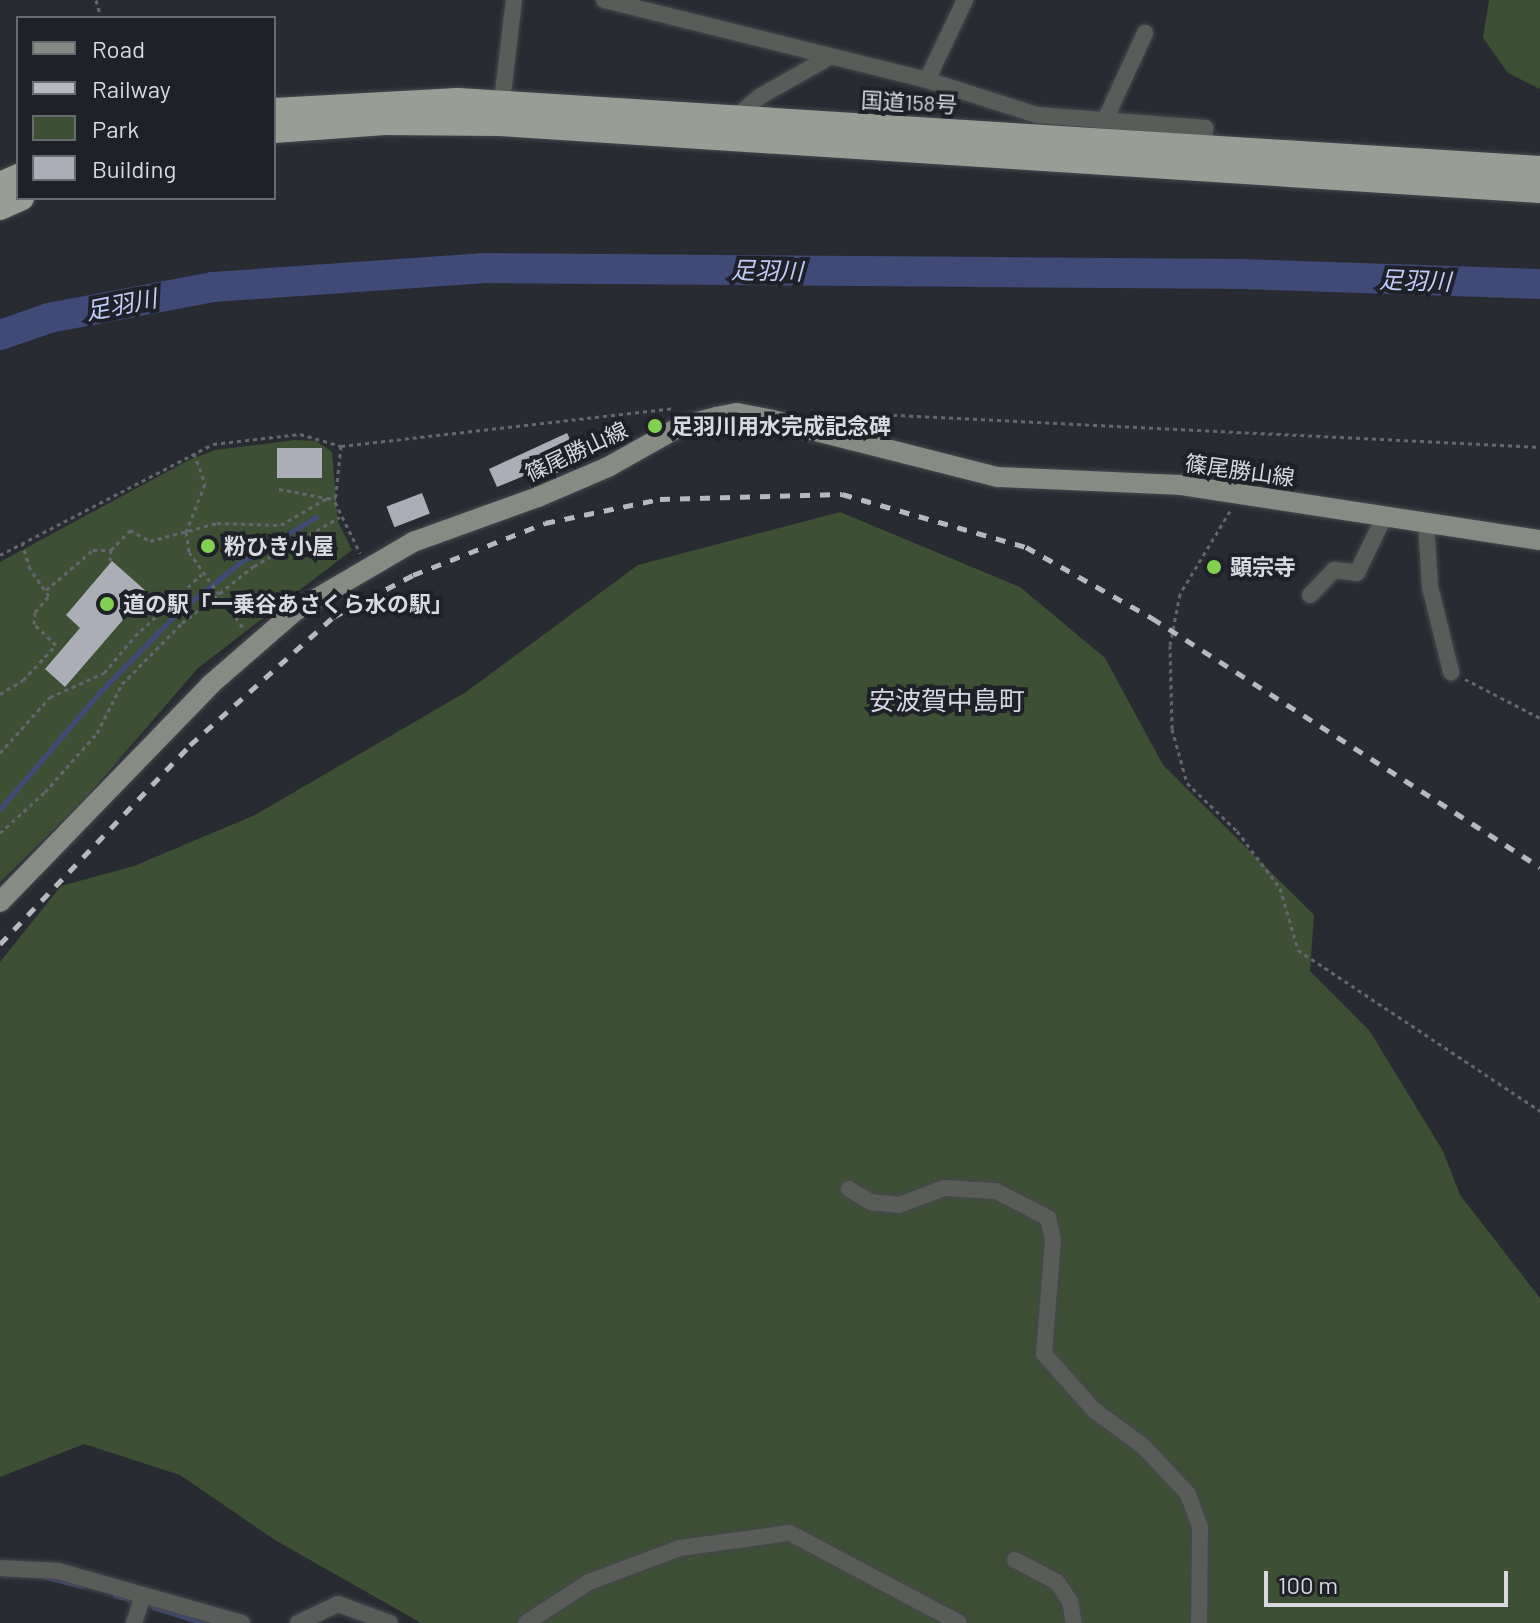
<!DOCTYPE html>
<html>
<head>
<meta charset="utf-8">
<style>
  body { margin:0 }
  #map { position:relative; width:1540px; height:1623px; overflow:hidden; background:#292b32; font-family:Barlow,"Noto Sans JP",sans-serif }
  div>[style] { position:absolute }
  .green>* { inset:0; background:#3d5033 }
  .stream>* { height:5px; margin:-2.5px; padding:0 2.5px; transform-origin:2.5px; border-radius:2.5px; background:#404a76 }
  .river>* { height:30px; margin:-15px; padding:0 15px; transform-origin:15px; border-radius:15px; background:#404a76 }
  .building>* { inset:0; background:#abaeb7; transform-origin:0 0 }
  .path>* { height:3px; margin-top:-1.5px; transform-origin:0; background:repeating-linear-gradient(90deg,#65666d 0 4px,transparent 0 8px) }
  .roads { filter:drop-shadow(0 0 2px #45474e) drop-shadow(0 0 2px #45474e) }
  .minor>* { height:16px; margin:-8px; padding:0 8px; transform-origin:8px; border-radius:8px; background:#595c58 }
  .major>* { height:20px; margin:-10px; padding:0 10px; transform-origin:10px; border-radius:10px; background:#878b84 }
  .highway>* { height:24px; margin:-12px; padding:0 12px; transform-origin:12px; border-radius:12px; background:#989e96 }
  .rail>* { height:5px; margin-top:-2.5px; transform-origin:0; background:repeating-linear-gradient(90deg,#b8b9bf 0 10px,transparent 0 20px) }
  .dots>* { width:22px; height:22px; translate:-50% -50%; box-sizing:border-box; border:4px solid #1f2128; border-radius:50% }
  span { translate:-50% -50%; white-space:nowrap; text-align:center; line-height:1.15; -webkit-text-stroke:8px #1f2128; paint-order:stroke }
  .street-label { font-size:22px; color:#d9dadf }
  .poi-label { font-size:22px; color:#d9dadf; font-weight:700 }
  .left { translate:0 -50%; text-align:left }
  .water-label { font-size:24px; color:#c0ccf8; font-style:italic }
  .quarter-label { font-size:26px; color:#d4d7e1 }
  .legend { position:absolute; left:16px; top:16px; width:260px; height:184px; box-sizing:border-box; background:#1f2128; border:2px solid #696b71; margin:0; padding:10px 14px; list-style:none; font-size:24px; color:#d9dadf }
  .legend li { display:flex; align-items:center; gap:16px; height:40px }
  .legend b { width:40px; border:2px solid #696b71 }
  .scale { position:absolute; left:1264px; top:1571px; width:244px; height:36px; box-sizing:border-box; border:4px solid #d9dadf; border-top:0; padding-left:10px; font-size:24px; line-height:28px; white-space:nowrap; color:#d9dadf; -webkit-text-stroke:6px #1f2128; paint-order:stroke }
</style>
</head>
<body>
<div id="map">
  <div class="green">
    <i style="clip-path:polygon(1489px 0,1540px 0,1540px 89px,1508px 73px,1483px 38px)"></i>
    <i style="clip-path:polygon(295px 440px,316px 441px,332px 452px,338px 522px,352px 550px,198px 668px,84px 800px,0 882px,0 562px,187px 461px,215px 450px)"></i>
    <i style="clip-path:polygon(840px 512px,1020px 587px,1105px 658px,1163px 765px,1314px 915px,1310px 971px,1369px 1030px,1443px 1151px,1460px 1195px,1540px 1298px,1540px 1623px,421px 1623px,275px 1540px,180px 1475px,84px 1444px,0 1477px,0 962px,61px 886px,134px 866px,255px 815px,466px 692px,638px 565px)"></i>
  </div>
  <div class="stream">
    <i style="left:0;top:809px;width:151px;rotate:-49.6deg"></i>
    <i style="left:98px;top:694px;width:116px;rotate:-45.7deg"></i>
    <i style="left:179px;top:611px;width:80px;rotate:-38.4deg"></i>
    <i style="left:242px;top:561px;width:86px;rotate:-30.7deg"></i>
    <i style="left:46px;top:1577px;width:38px;rotate:14deg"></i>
    <i style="left:115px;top:1595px;width:14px;rotate:17deg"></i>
    <i style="left:153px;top:1607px;width:53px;rotate:17.4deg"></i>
  </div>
  <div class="river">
    <i style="left:0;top:335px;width:52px;rotate:-19.1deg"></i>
    <i style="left:49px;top:318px;width:167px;rotate:-10.7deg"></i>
    <i style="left:213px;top:287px;width:270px;rotate:-4deg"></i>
    <i style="left:482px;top:268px;width:759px;rotate:0.45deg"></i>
    <i style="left:1241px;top:274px;width:299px;rotate:1.9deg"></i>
  </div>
  <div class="building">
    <i style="clip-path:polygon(567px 433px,573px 445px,591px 437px,599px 454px,550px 476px,546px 467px,497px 487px,489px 469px)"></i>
    <i style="left:277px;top:448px;width:45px;height:30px"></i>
    <i style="left:422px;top:493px;width:22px;height:38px;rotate:69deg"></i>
    <i style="clip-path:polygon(112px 561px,147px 592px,65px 687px,45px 669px,80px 628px,66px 615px)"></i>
  </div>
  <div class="path">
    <i style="left:96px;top:0;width:19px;rotate:74deg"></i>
    <i style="left:872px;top:425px;width:12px;rotate:-66deg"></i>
    <i style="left:877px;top:414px;width:664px;rotate:2.85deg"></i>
    <i style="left:341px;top:446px;width:336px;rotate:-6.5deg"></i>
    <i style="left:194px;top:453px;width:33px;rotate:70deg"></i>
    <i style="left:205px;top:484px;width:52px;rotate:111.6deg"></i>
    <i style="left:186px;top:532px;width:20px;rotate:81deg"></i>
    <i style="left:189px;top:552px;width:95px;rotate:54.5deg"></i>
    <i style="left:279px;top:489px;width:49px;rotate:10.6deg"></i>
    <i style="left:1230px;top:511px;width:97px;rotate:121.1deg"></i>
    <i style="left:1180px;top:594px;width:52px;rotate:101.1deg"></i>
    <i style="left:1170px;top:645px;width:84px;rotate:88.6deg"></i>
    <i style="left:1172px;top:729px;width:56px;rotate:74.5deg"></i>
    <i style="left:1187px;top:783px;width:69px;rotate:43.8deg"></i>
    <i style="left:1237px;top:831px;width:71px;rotate:53deg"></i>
    <i style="left:1280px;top:888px;width:65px;rotate:73.8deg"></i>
    <i style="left:1298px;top:950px;width:291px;rotate:33.6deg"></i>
    <i style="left:0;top:555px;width:240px;rotate:-27.5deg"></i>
    <i style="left:213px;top:444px;width:88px;rotate:-6.6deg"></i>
    <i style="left:300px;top:434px;width:43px;rotate:16.3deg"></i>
    <i style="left:341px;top:446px;width:56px;rotate:96.1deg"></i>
    <i style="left:335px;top:502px;width:57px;rotate:63.9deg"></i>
    <i style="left:110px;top:561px;width:11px;rotate:-85deg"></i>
    <i style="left:46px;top:590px;width:62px;rotate:-40.4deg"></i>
    <i style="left:93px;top:550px;width:18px"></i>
    <i style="left:111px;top:550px;width:28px;rotate:-46deg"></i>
    <i style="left:130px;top:530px;width:23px;rotate:29deg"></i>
    <i style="left:150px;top:541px;width:69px;rotate:-15deg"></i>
    <i style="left:217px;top:523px;width:64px;rotate:1.8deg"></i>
    <i style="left:281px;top:525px;width:53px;rotate:-30.4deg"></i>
    <i style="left:327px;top:498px;width:9px;rotate:6deg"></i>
    <i style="left:1465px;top:679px;width:85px;rotate:27.5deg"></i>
    <i style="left:0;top:694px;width:27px;rotate:-31deg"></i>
    <i style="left:23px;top:680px;width:48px;rotate:-46.7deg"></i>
    <i style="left:56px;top:645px;width:30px;rotate:-136deg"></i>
    <i style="left:34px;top:624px;width:12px;rotate:-85deg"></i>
    <i style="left:35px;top:612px;width:21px;rotate:-49deg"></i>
    <i style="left:49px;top:596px;width:33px;rotate:-125deg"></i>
    <i style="left:30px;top:569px;width:27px;rotate:-107deg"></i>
    <i style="left:0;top:753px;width:75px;rotate:-48.2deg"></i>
    <i style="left:50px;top:697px;width:59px;rotate:-24deg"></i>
    <i style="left:104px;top:673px;width:48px;rotate:-50deg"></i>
    <i style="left:135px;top:636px;width:91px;rotate:-42.8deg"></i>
    <i style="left:0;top:833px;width:61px;rotate:-42.3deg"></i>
    <i style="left:45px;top:792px;width:79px;rotate:-48.6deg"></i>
    <i style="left:97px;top:733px;width:55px;rotate:-63deg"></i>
    <i style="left:122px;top:684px;width:86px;rotate:-45.5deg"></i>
    <i style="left:182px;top:623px;width:92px;rotate:-38.4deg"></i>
    <i style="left:254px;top:566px;width:99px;rotate:-29.7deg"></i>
  </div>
  <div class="roads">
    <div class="minor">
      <i style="left:604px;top:0;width:333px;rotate:13.9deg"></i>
      <i style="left:927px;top:80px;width:115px;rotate:17.7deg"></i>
      <i style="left:1037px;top:115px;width:169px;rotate:4.4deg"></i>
      <i style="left:1205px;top:128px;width:25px;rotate:95deg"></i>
      <i style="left:927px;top:80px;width:89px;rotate:-64.6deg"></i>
      <i style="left:501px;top:110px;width:111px;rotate:-83.3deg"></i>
      <i style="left:735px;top:118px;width:32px;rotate:-41deg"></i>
      <i style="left:759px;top:97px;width:79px;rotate:-29.5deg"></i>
      <i style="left:1105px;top:120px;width:96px;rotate:-65.3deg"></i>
      <i style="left:1426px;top:522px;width:65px;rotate:86.5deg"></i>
      <i style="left:1430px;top:587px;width:88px;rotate:76.1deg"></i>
      <i style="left:1310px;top:595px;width:35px;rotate:-46deg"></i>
      <i style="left:1334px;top:570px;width:23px;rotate:7deg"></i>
      <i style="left:1357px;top:573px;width:64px;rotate:-64.2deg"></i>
      <i style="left:849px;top:1189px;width:26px;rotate:31deg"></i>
      <i style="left:871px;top:1202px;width:28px;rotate:6deg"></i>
      <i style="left:899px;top:1205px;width:48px;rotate:-20.7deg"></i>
      <i style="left:944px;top:1188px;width:52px;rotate:3.3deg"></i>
      <i style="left:996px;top:1191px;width:59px;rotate:27.4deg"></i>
      <i style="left:1048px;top:1218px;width:23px;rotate:77deg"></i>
      <i style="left:1053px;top:1240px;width:114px;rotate:94.5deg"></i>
      <i style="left:1044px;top:1354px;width:76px;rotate:48.2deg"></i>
      <i style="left:1095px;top:1411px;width:59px;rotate:36.1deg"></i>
      <i style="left:1143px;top:1446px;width:66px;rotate:46.8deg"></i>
      <i style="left:1188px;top:1494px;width:35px;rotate:70deg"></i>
      <i style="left:1200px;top:1527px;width:96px;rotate:90.6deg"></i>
      <i style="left:1015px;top:1560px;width:47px;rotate:27.6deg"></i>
      <i style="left:1057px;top:1582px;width:23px;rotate:56deg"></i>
      <i style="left:1070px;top:1601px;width:22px;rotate:80deg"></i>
      <i style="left:0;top:1568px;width:58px;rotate:3deg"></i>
      <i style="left:58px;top:1571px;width:191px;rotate:15.8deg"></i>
      <i style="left:134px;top:1623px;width:29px;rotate:-72deg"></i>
      <i style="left:298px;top:1623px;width:44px;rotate:-25.4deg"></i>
      <i style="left:338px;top:1604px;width:55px;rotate:20.1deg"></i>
      <i style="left:526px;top:1623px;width:75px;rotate:-33.1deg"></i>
      <i style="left:589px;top:1582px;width:97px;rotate:-20.5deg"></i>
      <i style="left:680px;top:1548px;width:111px;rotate:-7.8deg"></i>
      <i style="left:790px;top:1533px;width:191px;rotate:28deg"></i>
    </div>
    <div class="major">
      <i style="left:0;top:902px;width:302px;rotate:-45.9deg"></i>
      <i style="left:210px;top:685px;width:113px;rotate:-41deg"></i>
      <i style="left:295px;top:611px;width:137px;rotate:-30.3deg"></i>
      <i style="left:413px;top:542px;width:133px;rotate:-19.8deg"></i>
      <i style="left:538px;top:497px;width:76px;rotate:-23.2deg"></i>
      <i style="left:608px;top:467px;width:84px;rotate:-29.3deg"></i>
      <i style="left:681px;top:426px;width:36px;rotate:-14deg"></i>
      <i style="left:716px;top:417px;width:21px;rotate:-11deg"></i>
      <i style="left:737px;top:413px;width:36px;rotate:11deg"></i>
      <i style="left:772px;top:420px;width:233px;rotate:14.2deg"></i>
      <i style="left:998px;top:477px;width:182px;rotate:2.5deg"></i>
      <i style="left:1180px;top:485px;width:364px;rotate:8.7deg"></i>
    </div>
    <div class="highway">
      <i style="left:274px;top:110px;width:184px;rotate:-3.1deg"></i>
      <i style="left:458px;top:100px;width:1084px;rotate:3.6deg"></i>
      <i style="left:274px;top:131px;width:111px;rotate:-4.1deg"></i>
      <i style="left:385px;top:123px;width:115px;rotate:0.5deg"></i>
      <i style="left:500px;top:124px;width:1042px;rotate:3.69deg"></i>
      <i style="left:0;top:184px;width:20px;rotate:-24deg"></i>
      <i style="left:0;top:208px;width:24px;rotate:-24deg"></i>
    </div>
  </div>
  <div class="rail">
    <i style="left:0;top:944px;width:275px;rotate:-46.3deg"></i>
    <i style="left:190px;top:745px;width:192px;rotate:-41.8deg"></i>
    <i style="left:333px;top:617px;width:90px;rotate:-27.7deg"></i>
    <i style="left:413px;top:575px;width:142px;rotate:-21.5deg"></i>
    <i style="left:545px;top:523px;width:117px;rotate:-11.8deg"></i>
    <i style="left:660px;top:499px;width:182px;rotate:-1.6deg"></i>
    <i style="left:842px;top:494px;width:191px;rotate:16.1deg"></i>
    <i style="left:1026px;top:547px;width:145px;rotate:29.4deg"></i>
    <i style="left:1152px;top:618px;width:461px;rotate:32.7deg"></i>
  </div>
  <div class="dots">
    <i style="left:655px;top:426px;background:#81d050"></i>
    <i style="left:208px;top:546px;background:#81d050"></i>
    <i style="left:1214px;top:567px;background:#81d050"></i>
    <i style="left:107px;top:604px;background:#81d050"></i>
  </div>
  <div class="street-label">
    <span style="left:909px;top:102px;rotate:3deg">国道158号</span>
    <span style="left:576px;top:451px;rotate:-25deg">篠尾勝山線</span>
    <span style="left:1240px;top:470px;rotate:8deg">篠尾勝山線</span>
  </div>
  <div class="poi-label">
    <span class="left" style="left:671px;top:426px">足羽川用水完成記念碑</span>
    <span class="left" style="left:224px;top:546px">粉ひき小屋</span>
    <span class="left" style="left:1230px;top:567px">顕宗寺</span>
    <span class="left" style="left:123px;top:604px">道の駅「一乗谷あさくら水の駅」</span>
  </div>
  <div class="water-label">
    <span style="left:767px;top:270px;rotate:1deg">足羽川</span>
    <span style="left:1415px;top:280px;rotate:2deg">足羽川</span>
    <span style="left:121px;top:304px;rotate:-11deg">足羽川</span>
  </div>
  <div class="quarter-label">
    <span style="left:947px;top:700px">安波賀中島町</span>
  </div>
  <ul class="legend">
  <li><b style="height:10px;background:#878b84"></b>Road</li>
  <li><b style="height:10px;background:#b8b9bf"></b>Railway</li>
  <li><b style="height:22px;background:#3d5033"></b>Park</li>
  <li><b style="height:22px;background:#abaeb7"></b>Building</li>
  </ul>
  <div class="scale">100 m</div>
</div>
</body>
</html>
